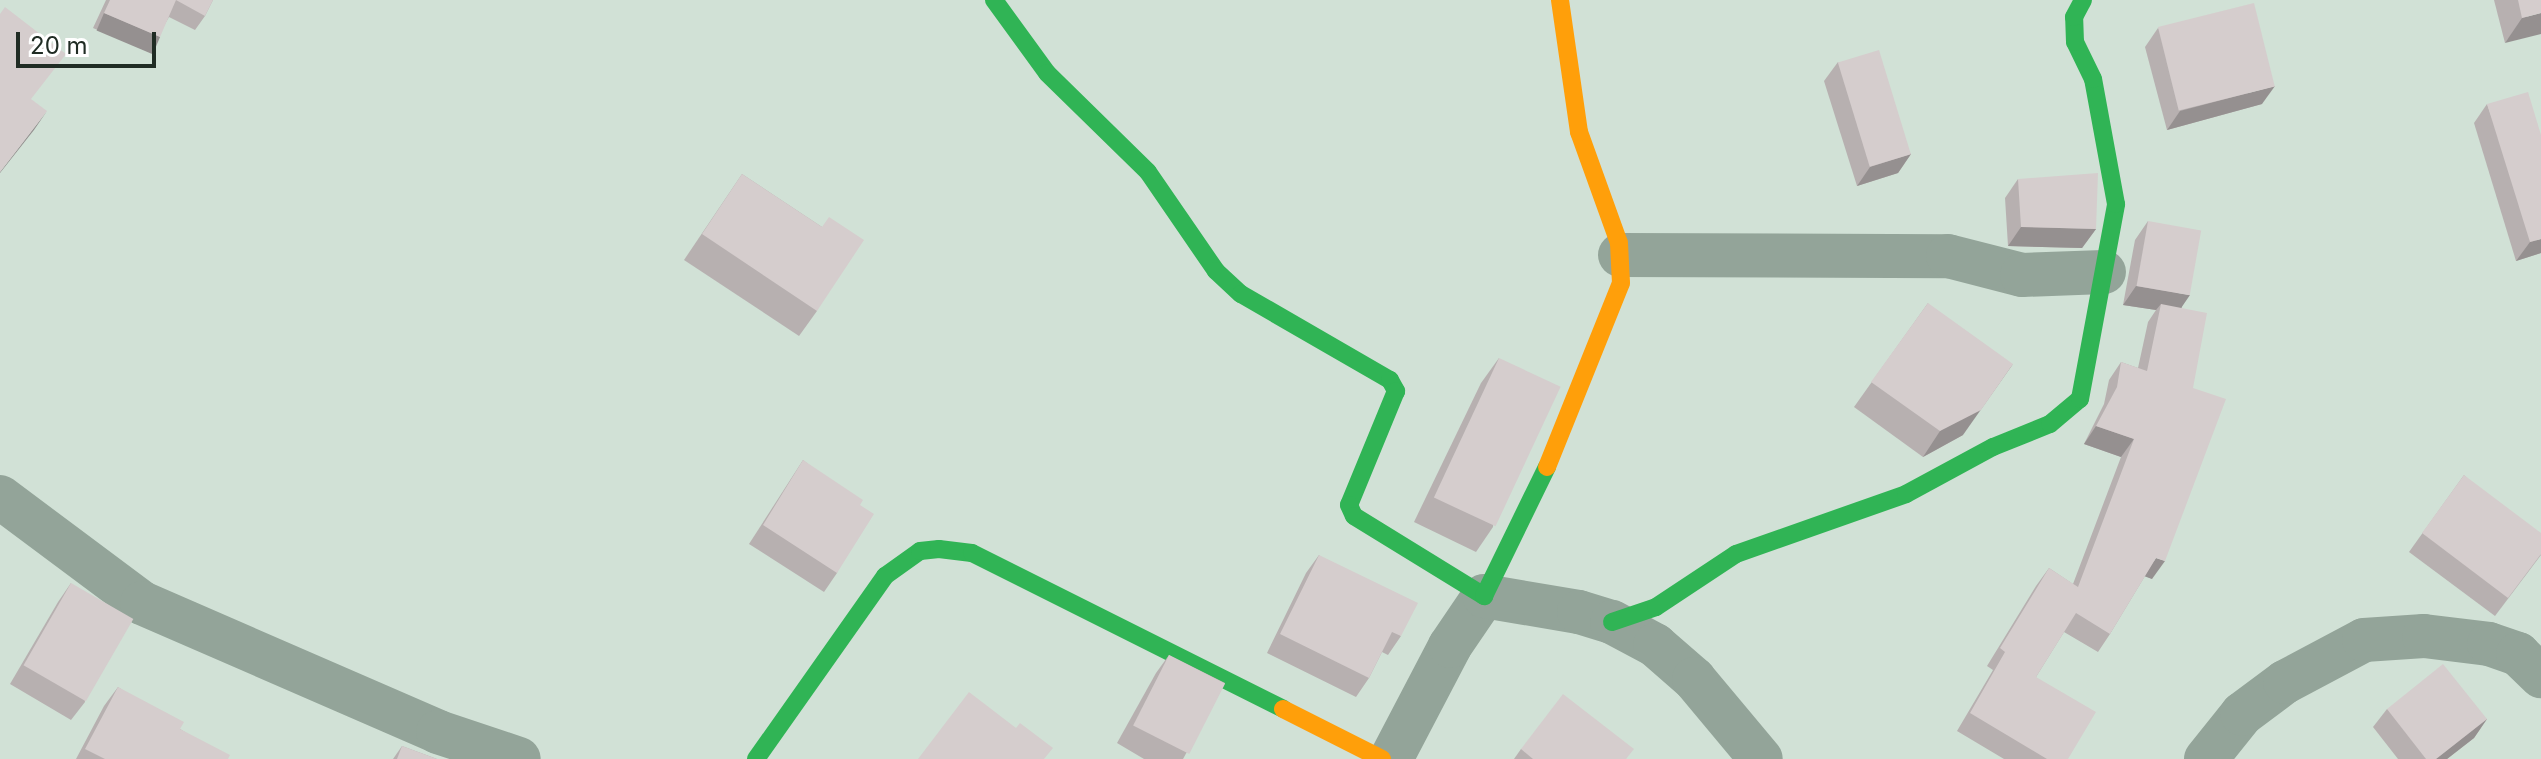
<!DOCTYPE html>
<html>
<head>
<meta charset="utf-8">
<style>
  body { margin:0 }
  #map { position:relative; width:2541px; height:759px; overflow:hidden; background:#d1e1d6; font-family:Inter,sans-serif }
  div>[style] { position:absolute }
  .street>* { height:44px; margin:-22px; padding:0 22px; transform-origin:22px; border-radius:22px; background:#93a499 }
  .fast>* { height:18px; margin:-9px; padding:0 9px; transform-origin:9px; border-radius:9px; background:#30b455 }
  .slow>* { height:18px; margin:-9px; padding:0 9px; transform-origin:9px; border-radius:9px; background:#ff9f0a }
  .wall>* { inset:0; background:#b7b0b0 }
  .shaded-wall>* { inset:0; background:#959090; transform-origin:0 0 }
  .building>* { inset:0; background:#d5cdcd; transform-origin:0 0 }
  span { translate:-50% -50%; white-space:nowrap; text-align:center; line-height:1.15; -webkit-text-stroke:8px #fff; paint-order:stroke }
  .scale { position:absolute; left:16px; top:32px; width:140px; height:36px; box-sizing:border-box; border:4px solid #202c24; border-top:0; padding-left:10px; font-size:24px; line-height:28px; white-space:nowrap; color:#202c24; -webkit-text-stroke:6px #fff; paint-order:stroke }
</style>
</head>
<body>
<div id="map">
  <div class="street">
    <i style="left:1620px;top:255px;width:328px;rotate:0.2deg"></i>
    <i style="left:1948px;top:256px;width:76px;rotate:14.4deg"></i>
    <i style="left:2022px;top:275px;width:82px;rotate:-2.1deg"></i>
    <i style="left:0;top:497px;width:177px;rotate:36.7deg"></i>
    <i style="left:142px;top:603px;width:323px;rotate:23.5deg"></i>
    <i style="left:438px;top:732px;width:85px;rotate:18.4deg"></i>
    <i style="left:1391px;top:759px;width:127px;rotate:-62.4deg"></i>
    <i style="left:1450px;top:646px;width:60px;rotate:-55.8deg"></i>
    <i style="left:1484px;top:596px;width:96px;rotate:9.6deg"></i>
    <i style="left:1579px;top:612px;width:34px;rotate:17deg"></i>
    <i style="left:1612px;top:622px;width:49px;rotate:28.1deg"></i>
    <i style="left:1655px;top:645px;width:52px;rotate:41.1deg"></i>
    <i style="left:1694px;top:679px;width:104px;rotate:50.1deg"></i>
    <i style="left:2206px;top:759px;width:58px;rotate:-51.3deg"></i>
    <i style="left:2242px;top:714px;width:54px;rotate:-36.7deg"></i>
    <i style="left:2285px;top:682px;width:89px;rotate:-28deg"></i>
    <i style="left:2364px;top:640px;width:60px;rotate:-3.8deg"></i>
    <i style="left:2424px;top:636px;width:65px;rotate:7deg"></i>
    <i style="left:2489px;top:644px;width:31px;rotate:19deg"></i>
    <i style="left:2518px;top:654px;width:32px;rotate:44deg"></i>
  </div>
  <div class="fast">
    <i style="left:994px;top:0;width:90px;rotate:54deg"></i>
    <i style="left:1047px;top:73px;width:141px;rotate:44.4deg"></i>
    <i style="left:1148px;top:172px;width:120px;rotate:55.5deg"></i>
    <i style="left:1216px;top:271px;width:34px;rotate:43deg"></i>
    <i style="left:1241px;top:294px;width:172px;rotate:30deg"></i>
    <i style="left:1390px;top:380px;width:13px;rotate:61deg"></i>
    <i style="left:1396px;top:391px;width:123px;rotate:112.4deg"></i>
    <i style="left:1349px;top:505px;width:12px;rotate:66deg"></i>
    <i style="left:1354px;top:516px;width:153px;rotate:31.6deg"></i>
    <i style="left:1484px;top:596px;width:144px;rotate:-64deg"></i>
    <i style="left:1612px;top:622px;width:46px;rotate:-18.8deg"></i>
    <i style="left:1656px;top:607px;width:96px;rotate:-33.5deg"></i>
    <i style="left:1736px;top:554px;width:180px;rotate:-19.4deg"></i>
    <i style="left:1906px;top:494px;width:99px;rotate:-28.4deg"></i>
    <i style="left:1993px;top:447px;width:61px;rotate:-22deg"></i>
    <i style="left:2050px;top:424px;width:39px;rotate:-40deg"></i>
    <i style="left:2080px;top:399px;width:198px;rotate:-79.5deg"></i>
    <i style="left:2116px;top:204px;width:127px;rotate:-100.4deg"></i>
    <i style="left:2093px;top:79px;width:41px;rotate:-115.9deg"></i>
    <i style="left:2075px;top:42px;width:25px;rotate:-92deg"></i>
    <i style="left:2074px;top:17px;width:19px;rotate:-62deg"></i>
    <i style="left:756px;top:759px;width:224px;rotate:-54.8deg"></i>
    <i style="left:885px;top:576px;width:43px;rotate:-35.5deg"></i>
    <i style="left:920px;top:551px;width:19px;rotate:-6deg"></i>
    <i style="left:939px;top:549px;width:33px;rotate:7deg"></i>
    <i style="left:972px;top:553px;width:348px;rotate:26.6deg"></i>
  </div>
  <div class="slow">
    <i style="left:1547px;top:467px;width:198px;rotate:-68.1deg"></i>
    <i style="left:1621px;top:283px;width:40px;rotate:-92.9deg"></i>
    <i style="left:1619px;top:243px;width:118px;rotate:-109.8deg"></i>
    <i style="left:1579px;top:132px;width:133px;rotate:-98.2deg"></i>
    <i style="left:1283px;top:709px;width:111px;rotate:26.8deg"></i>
  </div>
  <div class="wall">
    <i style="clip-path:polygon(106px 0,213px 0,205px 16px,195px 30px,169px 17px,149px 52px,93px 28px)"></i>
    <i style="clip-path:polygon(2494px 0,2541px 0,2505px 43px)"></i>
    <i style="clip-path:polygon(2158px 28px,2262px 104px,2167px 130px,2145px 47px)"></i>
    <i style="clip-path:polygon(1838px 62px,1911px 154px,1898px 173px,1857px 186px,1824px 81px)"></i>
    <i style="clip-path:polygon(2487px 104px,2541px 253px,2516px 261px,2474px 123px)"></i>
    <i style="clip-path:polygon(742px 174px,822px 227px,817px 311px,799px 336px,684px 260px)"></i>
    <i style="clip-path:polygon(2018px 179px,2096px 229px,2082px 248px,2008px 246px,2005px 198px)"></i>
    <i style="clip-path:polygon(2148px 221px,2182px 308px,2152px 579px,2145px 576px,2110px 634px,2098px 652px,2064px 632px,2036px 677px,2068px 759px,2004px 759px,1957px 731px,1993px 670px,1987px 666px,2036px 586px,2049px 568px,2073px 584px,2121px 457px,2084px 444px,2104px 404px,2109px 380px,2121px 362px,2138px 368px,2148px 322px,2156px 310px,2123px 305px,2135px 240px)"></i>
    <i style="clip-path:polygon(1928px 303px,1963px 435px,1923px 457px,1854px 407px)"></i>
    <i style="clip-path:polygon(1499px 358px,1493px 527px,1476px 552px,1414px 522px,1481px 383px)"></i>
    <i style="clip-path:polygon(803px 460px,860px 505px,837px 573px,824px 592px,749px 544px)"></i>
    <i style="clip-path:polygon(2464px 475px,2541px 555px,2495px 616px,2409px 552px)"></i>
    <i style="clip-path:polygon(1319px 555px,1401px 636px,1388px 655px,1382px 652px,1369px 678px,1356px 697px,1267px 653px,1306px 573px)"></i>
    <i style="clip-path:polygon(71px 583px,85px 702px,71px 720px,10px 684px,58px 602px)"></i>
    <i style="clip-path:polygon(1169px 655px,1225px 683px,1183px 759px,1144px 759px,1117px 743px,1156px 673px)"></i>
    <i style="clip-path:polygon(118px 687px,180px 729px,228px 759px,76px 759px,104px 706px)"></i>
    <i style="clip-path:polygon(2387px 709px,2487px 719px,2474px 738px,2447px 759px,2398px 759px,2373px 727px)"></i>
    <i style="clip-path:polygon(402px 746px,437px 759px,393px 759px)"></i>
    <i style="clip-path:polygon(1521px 749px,1627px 759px,1514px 759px)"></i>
  </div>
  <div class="shaded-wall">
    <i style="left:104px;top:13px;width:61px;height:19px;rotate:23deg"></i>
    <i style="clip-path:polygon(2541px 13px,2541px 34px,2505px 43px,2522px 18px)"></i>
    <i style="clip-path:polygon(2275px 86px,2262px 104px,2167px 130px,2180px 111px)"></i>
    <i style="clip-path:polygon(47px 111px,34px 130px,0 173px,0 172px)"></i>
    <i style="clip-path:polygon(1911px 154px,1898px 173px,1857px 186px,1870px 167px)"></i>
    <i style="clip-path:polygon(2021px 227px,2096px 229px,2082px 248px,2008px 246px)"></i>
    <i style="clip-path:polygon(2541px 239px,2541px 253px,2516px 261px,2530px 242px)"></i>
    <i style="clip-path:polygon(2136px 286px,2190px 295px,2177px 314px,2161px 304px,2156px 310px,2123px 305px)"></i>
    <i style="clip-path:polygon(2013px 364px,1963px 435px,1923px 457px,1940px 431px)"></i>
    <i style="clip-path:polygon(2096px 426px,2134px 439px,2121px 457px,2084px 444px)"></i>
    <i style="clip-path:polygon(2156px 558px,2165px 561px,2152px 579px,2144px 576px)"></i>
    <i style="clip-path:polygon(2487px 719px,2474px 738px,2447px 759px,2436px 759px)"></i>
  </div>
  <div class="building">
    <i style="clip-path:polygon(110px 0,213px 0,205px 16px,176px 0,160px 37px,104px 13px)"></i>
    <i style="clip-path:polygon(2518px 0,2541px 0,2541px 13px,2522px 18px)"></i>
    <i style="left:2254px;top:3px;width:86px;height:99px;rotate:76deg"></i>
    <i style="clip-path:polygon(5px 7px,66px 54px,31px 99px,47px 111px,0 172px,0 14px)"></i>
    <i style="left:1879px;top:50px;width:109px;height:43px;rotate:73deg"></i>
    <i style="clip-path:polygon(2528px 92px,2541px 135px,2541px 239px,2530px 242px,2487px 104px)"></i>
    <i style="clip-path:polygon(2098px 173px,2096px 229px,2021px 227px,2018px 179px)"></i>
    <i style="clip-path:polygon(742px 174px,822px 227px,829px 217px,864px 240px,817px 311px,702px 234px)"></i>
    <i style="left:2148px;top:221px;width:54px;height:66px;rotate:10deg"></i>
    <i style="clip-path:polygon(1928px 303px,2013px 364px,1981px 410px,1940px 431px,1871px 382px)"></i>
    <i style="clip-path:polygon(2161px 304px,2207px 313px,2193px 388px,2226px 399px,2165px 561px,2156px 558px,2110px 634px,2076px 613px,2036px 677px,2096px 712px,2068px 759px,2047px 759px,1970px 713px,2005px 652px,2000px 648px,2049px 568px,2078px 587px,2134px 439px,2096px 426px,2117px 387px,2121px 362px,2147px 371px)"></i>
    <i style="left:1499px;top:358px;width:68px;height:154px;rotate:25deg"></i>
    <i style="clip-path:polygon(803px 460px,863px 500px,860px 505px,874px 514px,837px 573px,763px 525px)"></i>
    <i style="clip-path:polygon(2464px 475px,2541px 533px,2541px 554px,2508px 598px,2422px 533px)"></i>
    <i style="clip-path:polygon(1319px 555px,1418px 603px,1401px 636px,1392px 632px,1369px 678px,1280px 634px)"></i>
    <i style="left:71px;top:583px;width:72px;height:95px;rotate:30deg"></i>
    <i style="left:1169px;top:655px;width:63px;height:79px;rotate:27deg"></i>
    <i style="clip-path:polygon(2443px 664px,2487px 719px,2436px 759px,2426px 759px,2387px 709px)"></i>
    <i style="clip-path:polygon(118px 687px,184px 722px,180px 729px,230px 755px,228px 759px,105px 759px,85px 749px)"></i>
    <i style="clip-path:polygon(969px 692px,1016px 728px,1020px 723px,1053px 748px,1044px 759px,918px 759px)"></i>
    <i style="clip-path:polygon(1563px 694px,1634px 749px,1626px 759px,1533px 759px,1521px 749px)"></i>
    <i style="clip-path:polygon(402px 746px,437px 759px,397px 759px)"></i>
  </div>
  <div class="scale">20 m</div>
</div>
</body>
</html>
